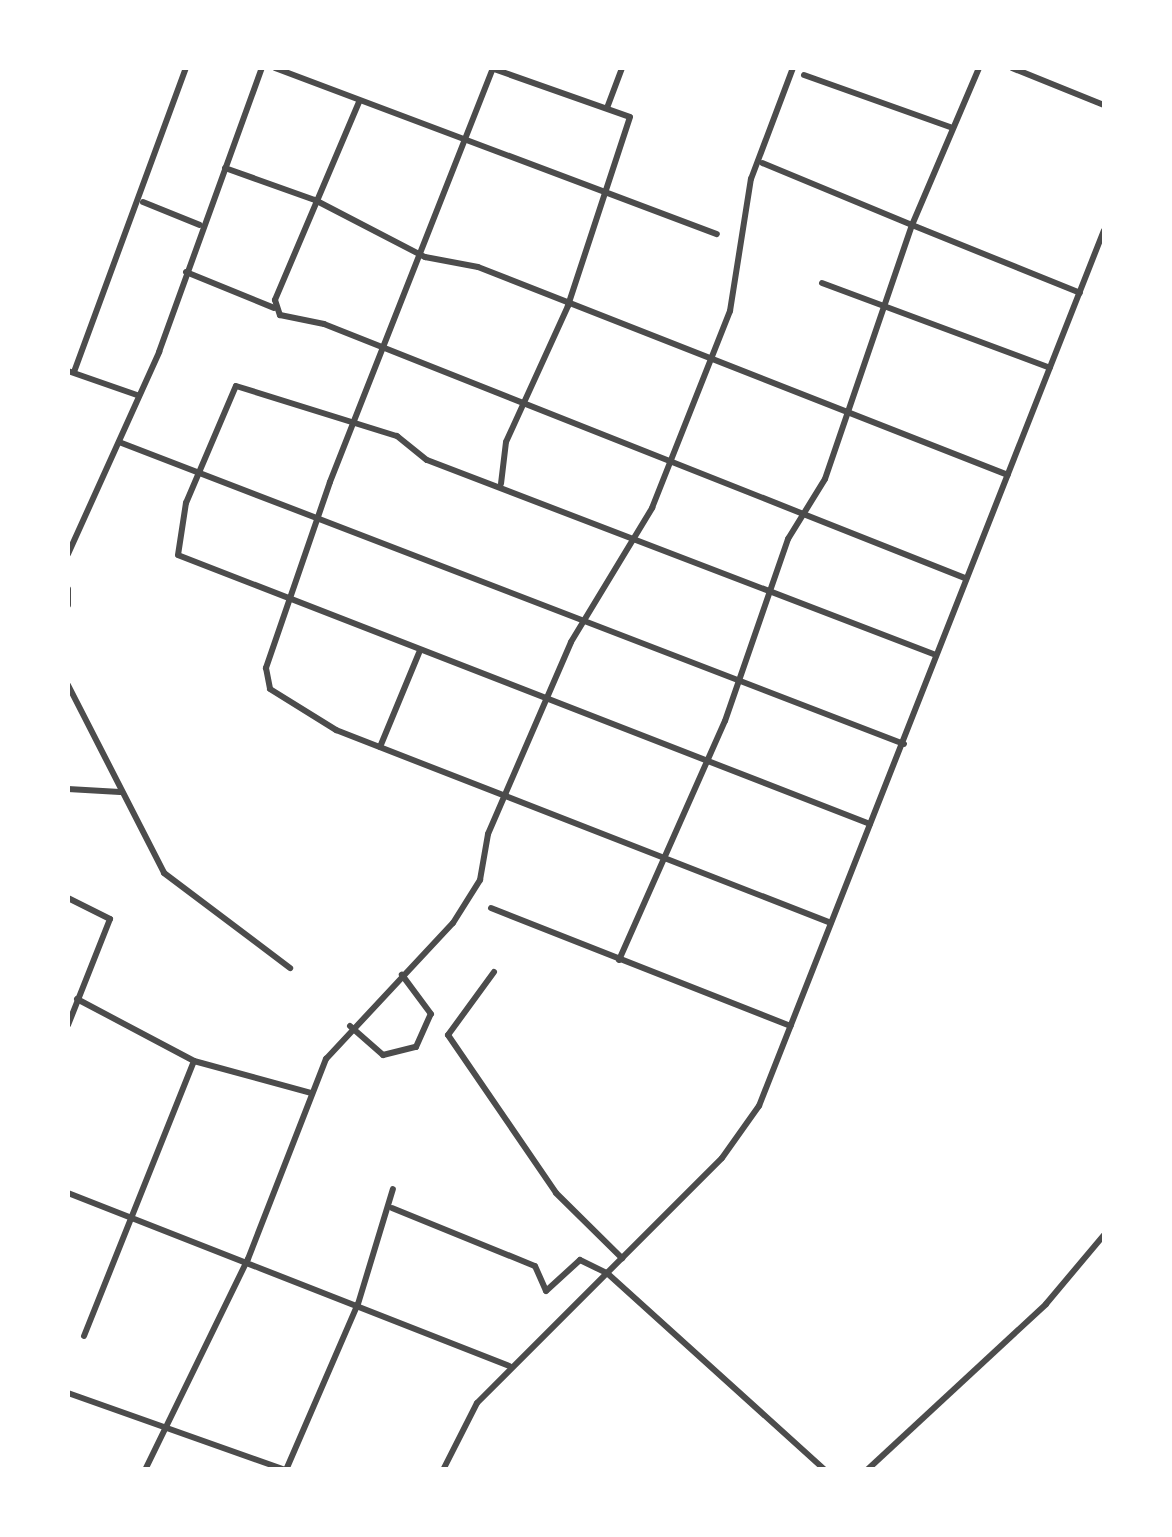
<!DOCTYPE html>
<html>
<head>
<meta charset="utf-8">
<style>
  body { margin:0 }
  #map { position:relative; width:1172px; height:1537px; overflow:hidden; background:#fff; font-family:Karla,sans-serif }
  div>[style] { position:absolute }
  .minor>* { height:6px; margin:-3px; padding:0 3px; transform-origin:3px; border-radius:3px; background:#4c4c4c }
  span { translate:-50% -50%; white-space:nowrap; text-align:center; line-height:1.15; -webkit-text-stroke:10px #fff; paint-order:stroke }
  .frame { position:absolute; inset:0; border:70px solid #fff; pointer-events:none }
</style>
</head>
<body>
<div id="map">
  <div class="minor">
    <i style="left:275px;top:68px;width:472px;rotate:20.6deg"></i>
    <i style="left:491px;top:68px;width:147px;rotate:19.4deg"></i>
    <i style="left:630px;top:117px;width:199px;rotate:108.2deg"></i>
    <i style="left:568px;top:306px;width:149px;rotate:114.5deg"></i>
    <i style="left:506px;top:442px;width:42px;rotate:96.8deg"></i>
    <i style="left:493px;top:68px;width:445px;rotate:111.5deg"></i>
    <i style="left:330px;top:482px;width:197px;rotate:109deg"></i>
    <i style="left:266px;top:668px;width:21px;rotate:79deg"></i>
    <i style="left:270px;top:689px;width:78px;rotate:31.8deg"></i>
    <i style="left:336px;top:730px;width:531px;rotate:21.3deg"></i>
    <i style="left:979px;top:68px;width:171px;rotate:113.1deg"></i>
    <i style="left:912px;top:225px;width:181px;rotate:22deg"></i>
    <i style="left:1012px;top:68px;width:99px;rotate:21.9deg"></i>
    <i style="left:804px;top:75px;width:155px;rotate:19.6deg"></i>
    <i style="left:359px;top:102px;width:215px;rotate:113deg"></i>
    <i style="left:275px;top:300px;width:16px;rotate:72deg"></i>
    <i style="left:280px;top:315px;width:45px;rotate:11.6deg"></i>
    <i style="left:324px;top:324px;width:689px;rotate:21.62deg"></i>
    <i style="left:607px;top:108px;width:43px;rotate:-69.4deg"></i>
    <i style="left:225px;top:168px;width:96px;rotate:19.6deg"></i>
    <i style="left:315px;top:200px;width:124px;rotate:27.4deg"></i>
    <i style="left:425px;top:257px;width:54px;rotate:10.7deg"></i>
    <i style="left:478px;top:267px;width:569px;rotate:21.43deg"></i>
    <i style="left:143px;top:202px;width:61px;rotate:22deg"></i>
    <i style="left:186px;top:272px;width:95px;rotate:22.2deg"></i>
    <i style="left:822px;top:283px;width:243px;rotate:20.4deg"></i>
    <i style="left:68px;top:371px;width:73px;rotate:19.2deg"></i>
    <i style="left:74px;top:372px;width:324px;rotate:-69.8deg"></i>
    <i style="left:119px;top:442px;width:841px;rotate:21.04deg"></i>
    <i style="left:68px;top:554px;width:222px;rotate:-65.7deg"></i>
    <i style="left:159px;top:352px;width:302px;rotate:-70.1deg"></i>
    <i style="left:68px;top:589px;width:16px;rotate:90deg"></i>
    <i style="left:68px;top:685px;width:211px;rotate:62.9deg"></i>
    <i style="left:164px;top:873px;width:158px;rotate:37deg"></i>
    <i style="left:380px;top:747px;width:102px;rotate:-67.5deg"></i>
    <i style="left:68px;top:789px;width:52px;rotate:3.3deg"></i>
    <i style="left:870px;top:824px;width:742px;rotate:-158.76deg"></i>
    <i style="left:178px;top:555px;width:53px;rotate:-81.3deg"></i>
    <i style="left:186px;top:503px;width:127px;rotate:-66.9deg"></i>
    <i style="left:236px;top:386px;width:169px;rotate:17.3deg"></i>
    <i style="left:397px;top:436px;width:38px;rotate:39deg"></i>
    <i style="left:427px;top:460px;width:545px;rotate:20.96deg"></i>
    <i style="left:68px;top:898px;width:47px;rotate:26.6deg"></i>
    <i style="left:110px;top:919px;width:114px;rotate:111.6deg"></i>
    <i style="left:491px;top:908px;width:322px;rotate:21.5deg"></i>
    <i style="left:619px;top:960px;width:261px;rotate:-66.1deg"></i>
    <i style="left:725px;top:721px;width:193px;rotate:-70.9deg"></i>
    <i style="left:788px;top:539px;width:70px;rotate:-58.3deg"></i>
    <i style="left:825px;top:479px;width:268px;rotate:-71.1deg"></i>
    <i style="left:912px;top:225px;width:162px;rotate:-157.5deg"></i>
    <i style="left:494px;top:972px;width:78px;rotate:126.1deg"></i>
    <i style="left:448px;top:1035px;width:191px;rotate:55.6deg"></i>
    <i style="left:556px;top:1193px;width:93px;rotate:44.6deg"></i>
    <i style="left:77px;top:999px;width:132px;rotate:27.9deg"></i>
    <i style="left:194px;top:1061px;width:121px;rotate:15.3deg"></i>
    <i style="left:350px;top:1026px;width:44px;rotate:41.3deg"></i>
    <i style="left:383px;top:1055px;width:34px;rotate:-14deg"></i>
    <i style="left:416px;top:1047px;width:36px;rotate:-66deg"></i>
    <i style="left:431px;top:1014px;width:49px;rotate:-126.6deg"></i>
    <i style="left:68px;top:1193px;width:474px;rotate:21.4deg"></i>
    <i style="left:392px;top:1208px;width:154px;rotate:22.1deg"></i>
    <i style="left:535px;top:1266px;width:27px;rotate:66deg"></i>
    <i style="left:546px;top:1291px;width:46px;rotate:-42.4deg"></i>
    <i style="left:580px;top:1260px;width:30px;rotate:26deg"></i>
    <i style="left:607px;top:1273px;width:294px;rotate:42.1deg"></i>
    <i style="left:84px;top:1336px;width:296px;rotate:-68.2deg"></i>
    <i style="left:68px;top:1393px;width:230px;rotate:19.5deg"></i>
    <i style="left:145px;top:1470px;width:235px;rotate:-64deg"></i>
    <i style="left:248px;top:1259px;width:215px;rotate:-68.7deg"></i>
    <i style="left:326px;top:1059px;width:186px;rotate:-47deg"></i>
    <i style="left:453px;top:923px;width:51px;rotate:-57.9deg"></i>
    <i style="left:480px;top:880px;width:47px;rotate:-80.1deg"></i>
    <i style="left:488px;top:834px;width:209px;rotate:-66.6deg"></i>
    <i style="left:571px;top:642px;width:157px;rotate:-58.8deg"></i>
    <i style="left:652px;top:508px;width:212px;rotate:-68.4deg"></i>
    <i style="left:730px;top:311px;width:134px;rotate:-81deg"></i>
    <i style="left:751px;top:179px;width:119px;rotate:-69.3deg"></i>
    <i style="left:286px;top:1470px;width:181px;rotate:-66.6deg"></i>
    <i style="left:358px;top:1304px;width:120px;rotate:-73.1deg"></i>
    <i style="left:443px;top:1470px;width:75px;rotate:-63.1deg"></i>
    <i style="left:477px;top:1403px;width:346px;rotate:-45deg"></i>
    <i style="left:722px;top:1158px;width:64px;rotate:-54.6deg"></i>
    <i style="left:759px;top:1106px;width:941px;rotate:-68.5deg"></i>
    <i style="left:867px;top:1470px;width:244px;rotate:-42.8deg"></i>
    <i style="left:1046px;top:1304px;width:90px;rotate:-50deg"></i>
  </div>
  <div class="frame"></div>
</div>
</body>
</html>
